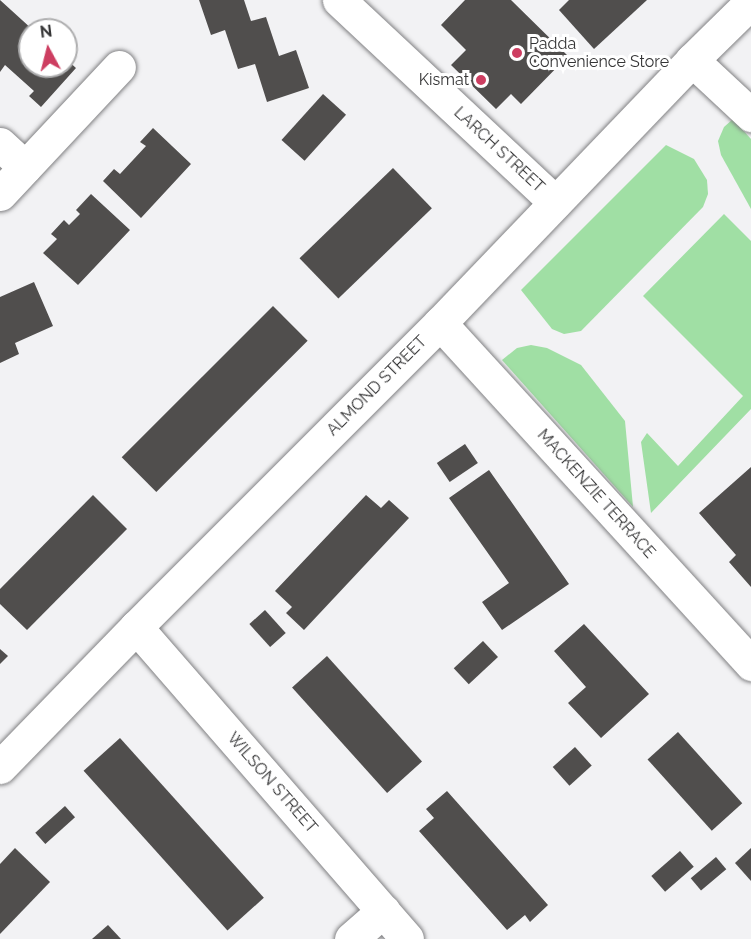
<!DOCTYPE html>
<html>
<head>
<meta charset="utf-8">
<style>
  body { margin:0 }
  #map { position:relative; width:751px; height:939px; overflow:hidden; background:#f2f2f4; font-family:Raleway,sans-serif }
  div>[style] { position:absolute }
  .green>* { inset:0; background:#a0dfa4 }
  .building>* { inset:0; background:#504e4d; transform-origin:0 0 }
  .roads { filter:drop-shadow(0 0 2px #818183) drop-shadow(0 0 2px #818183) }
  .minor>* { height:33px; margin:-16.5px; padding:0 16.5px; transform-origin:16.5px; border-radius:16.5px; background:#fff }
  .dots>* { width:16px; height:16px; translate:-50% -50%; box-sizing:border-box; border:3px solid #fff; border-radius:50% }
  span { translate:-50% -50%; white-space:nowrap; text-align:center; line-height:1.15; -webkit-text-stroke:6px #fff; paint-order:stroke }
  .poi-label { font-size:16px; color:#353536 }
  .left { translate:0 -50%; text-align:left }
  .right { translate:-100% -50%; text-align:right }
  .street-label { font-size:16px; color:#353536 }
  .north { position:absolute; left:18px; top:18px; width:60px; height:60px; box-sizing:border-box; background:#fff; border:2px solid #aeaeaf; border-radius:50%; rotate:353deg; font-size:16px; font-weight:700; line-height:24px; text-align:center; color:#353536 }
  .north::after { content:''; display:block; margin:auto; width:21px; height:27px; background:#cd3e61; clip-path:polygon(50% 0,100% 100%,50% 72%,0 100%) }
</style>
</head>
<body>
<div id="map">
  <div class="green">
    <i style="clip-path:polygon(733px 119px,751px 139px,751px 209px,721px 155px,718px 141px,724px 127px)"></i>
    <i style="clip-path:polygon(666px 145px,694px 159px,707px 180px,708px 194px,703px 207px,581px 331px,564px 334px,552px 329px,521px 290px)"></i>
    <i style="clip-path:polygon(724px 214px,751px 241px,751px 409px,651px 513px,641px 442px,647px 433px,678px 466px,743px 396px,643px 296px)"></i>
    <i style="clip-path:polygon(531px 345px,547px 348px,581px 365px,625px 421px,633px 507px,502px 360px,517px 348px)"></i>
  </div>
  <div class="building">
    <i style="clip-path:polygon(0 0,33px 30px,30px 30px,30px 66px,66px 66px,66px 59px,76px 68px,41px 107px,29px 96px,34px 91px,5px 65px,0 72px)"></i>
    <i style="clip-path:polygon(199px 0,244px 0,251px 21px,266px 17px,279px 56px,296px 50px,309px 88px,267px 102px,255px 64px,238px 69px,225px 30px,211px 35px)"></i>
    <i style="clip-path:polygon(465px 0,511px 0,568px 56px,521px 104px,511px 94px,496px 109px,451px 65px,466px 50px,441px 25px)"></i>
    <i style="clip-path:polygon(569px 0,647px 0,594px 49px,559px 10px)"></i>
    <i style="left:323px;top:94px;width:31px;height:62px;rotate:42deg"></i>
    <i style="clip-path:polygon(153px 128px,191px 164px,141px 218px,103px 181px,114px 169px,120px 174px,146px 146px,140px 142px)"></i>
    <i style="left:393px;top:168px;width:56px;height:130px;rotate:46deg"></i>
    <i style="clip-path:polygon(91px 194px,130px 230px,78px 285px,43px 253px,57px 239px,51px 234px,64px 220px,69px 225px,80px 214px,76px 210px)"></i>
    <i style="clip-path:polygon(34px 282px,53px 326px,15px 343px,19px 354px,0 363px,0 297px)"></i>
    <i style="left:273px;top:306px;width:49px;height:214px;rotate:45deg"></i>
    <i style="left:465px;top:444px;width:23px;height:34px;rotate:56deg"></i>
    <i style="clip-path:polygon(751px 467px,751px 587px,729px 562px,736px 555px,699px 513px)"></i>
    <i style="clip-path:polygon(489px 470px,569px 584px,502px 630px,482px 602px,509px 583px,449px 498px)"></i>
    <i style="clip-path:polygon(93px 495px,127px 529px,27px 630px,0 604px,0 589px)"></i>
    <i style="clip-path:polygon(366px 495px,381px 508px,389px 500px,409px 518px,304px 630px,286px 613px,292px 607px,275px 591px)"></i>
    <i style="left:265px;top:610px;width:31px;height:21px;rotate:48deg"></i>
    <i style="clip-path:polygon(584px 624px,649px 694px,601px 738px,568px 703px,586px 687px,554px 651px)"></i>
    <i style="left:483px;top:641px;width:22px;height:40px;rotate:47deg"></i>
    <i style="clip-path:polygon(0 649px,8px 656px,0 664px)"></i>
    <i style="left:327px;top:656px;width:142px;height:47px;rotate:48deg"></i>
    <i style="left:678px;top:732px;width:96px;height:41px;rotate:48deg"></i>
    <i style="left:120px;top:738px;width:215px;height:49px;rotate:48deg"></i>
    <i style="left:575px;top:747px;width:25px;height:30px;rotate:48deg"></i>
    <i style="clip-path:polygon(447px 791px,548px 905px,530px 922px,525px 915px,507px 930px,419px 831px,434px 818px,426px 809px)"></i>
    <i style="left:65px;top:806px;width:15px;height:40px;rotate:48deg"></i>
    <i style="clip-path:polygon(15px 848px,50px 882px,0 934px,0 864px)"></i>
    <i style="clip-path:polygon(751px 848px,751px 881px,735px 863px)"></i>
    <i style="left:680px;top:851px;width:21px;height:38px;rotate:49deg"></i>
    <i style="left:716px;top:857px;width:16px;height:33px;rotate:50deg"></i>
    <i style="clip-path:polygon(108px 925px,121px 939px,92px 939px)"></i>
  </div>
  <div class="roads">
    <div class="minor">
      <i style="left:339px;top:0;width:296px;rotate:43.1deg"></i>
      <i style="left:692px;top:60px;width:81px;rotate:43deg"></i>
      <i style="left:0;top:144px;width:34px;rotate:43deg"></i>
      <i style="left:0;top:194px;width:174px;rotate:-46.9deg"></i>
      <i style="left:440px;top:323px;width:462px;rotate:47.6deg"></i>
      <i style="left:136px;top:627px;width:413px;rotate:49deg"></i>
      <i style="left:0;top:767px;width:195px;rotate:-45.8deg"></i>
      <i style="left:136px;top:627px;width:430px;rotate:-45deg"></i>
      <i style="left:440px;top:323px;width:364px;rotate:-46.2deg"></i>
      <i style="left:692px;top:60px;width:83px;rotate:-44.5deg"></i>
      <i style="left:351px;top:939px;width:43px;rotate:-41.2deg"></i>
    </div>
  </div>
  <div class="dots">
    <i style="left:517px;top:53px;background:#cd3e61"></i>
    <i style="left:481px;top:80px;background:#cd3e61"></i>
  </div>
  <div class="poi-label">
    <span class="left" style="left:529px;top:53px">Padda<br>Convenience Store</span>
    <span class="right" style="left:469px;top:80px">Kismat</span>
  </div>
  <div class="street-label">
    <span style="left:499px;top:150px;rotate:43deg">LARCH STREET</span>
    <span style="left:377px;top:386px;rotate:-45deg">ALMOND STREET</span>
    <span style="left:596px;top:494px;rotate:48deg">MACKENZIE TERRACE</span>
    <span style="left:272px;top:783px;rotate:49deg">WILSON STREET</span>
  </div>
  <div class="north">N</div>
</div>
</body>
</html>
